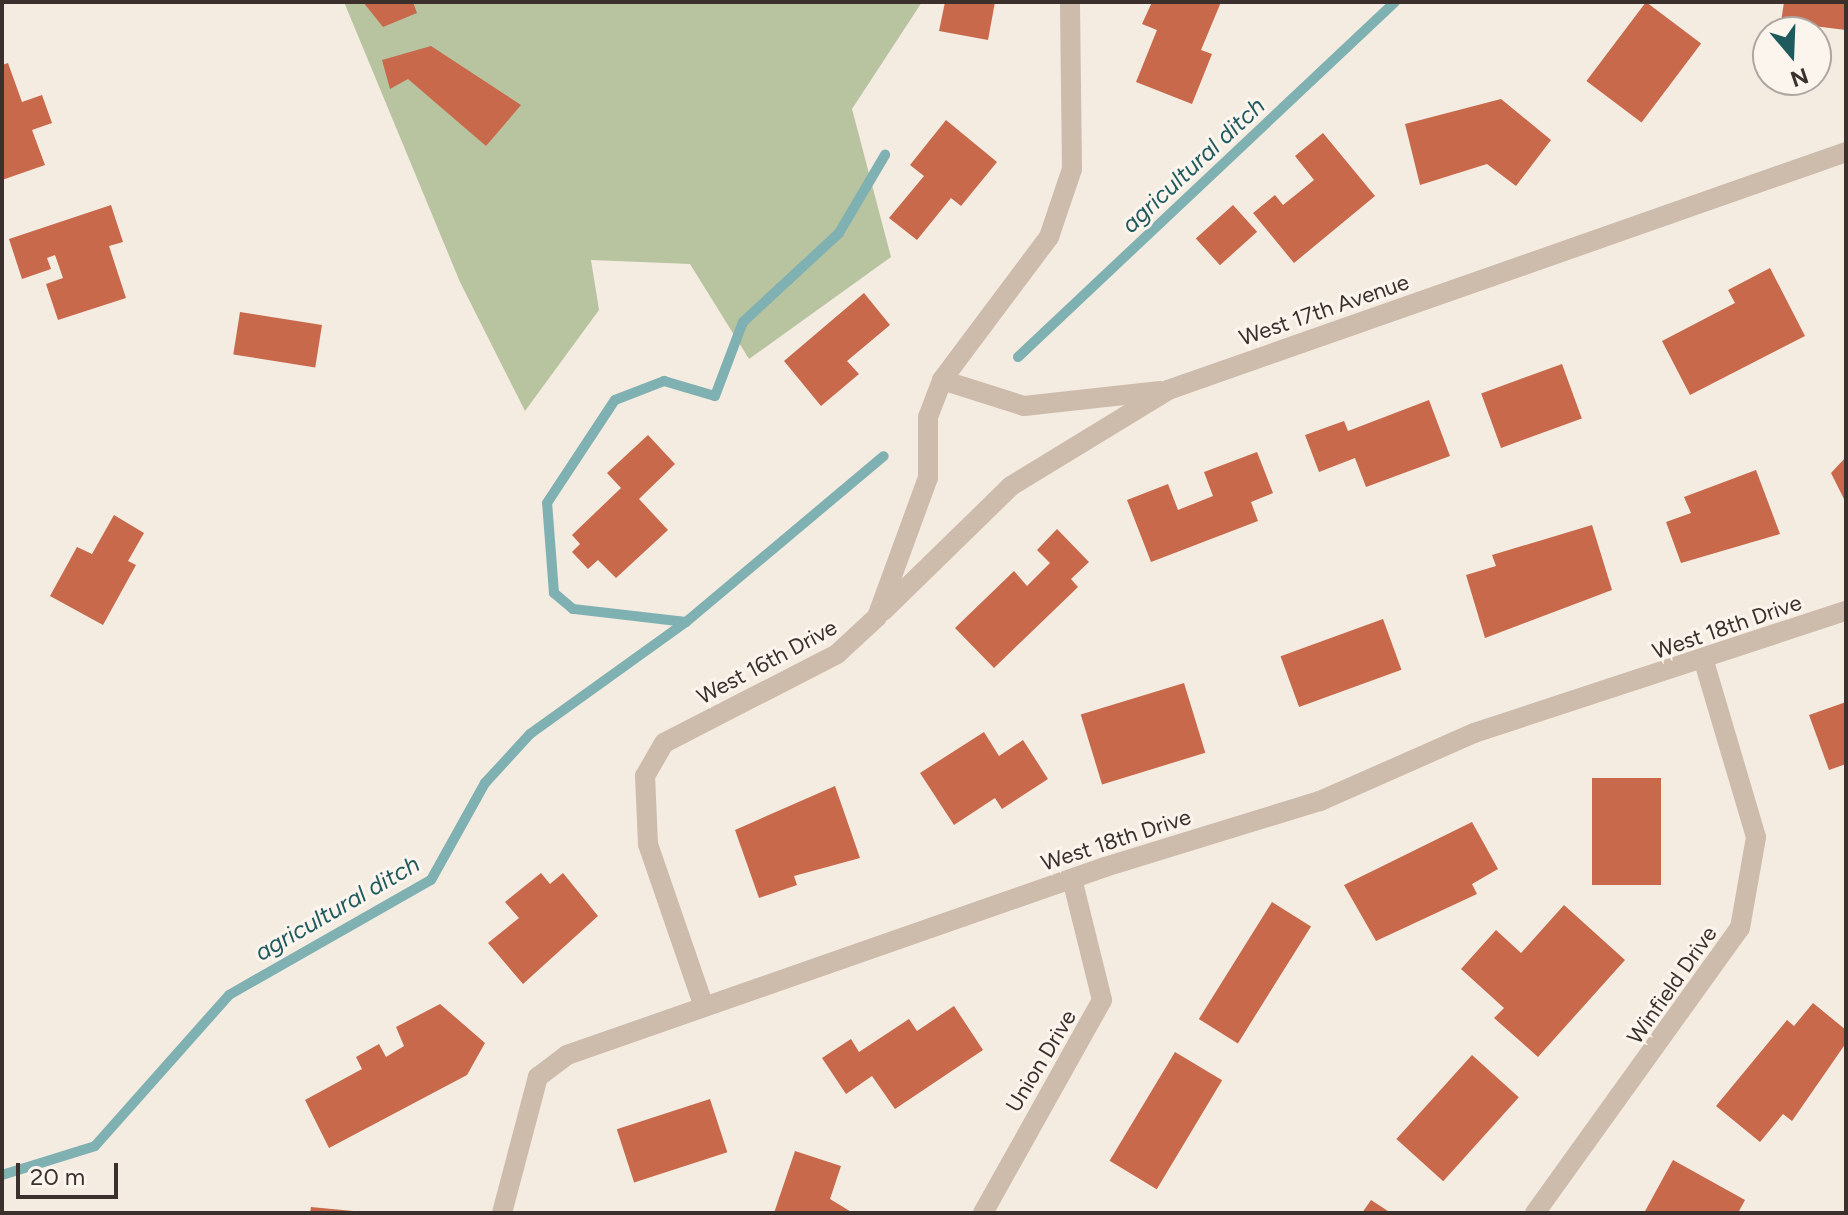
<!DOCTYPE html>
<html>
<head>
<meta charset="utf-8">
<style>
  body { margin:0 }
  #map { position:relative; width:1848px; height:1215px; overflow:hidden; background:#f4ebe1; font-family:Figtree,sans-serif }
  div>[style] { position:absolute }
  .green>* { inset:0; background:#b8c4a0 }
  .stream>* { height:10px; margin:-5px; padding:0 5px; transform-origin:5px; border-radius:5px; background:#7fb0b2 }
  .building>* { inset:0; background:#c8694b; transform-origin:0 0 }
  .minor>* { height:20px; margin:-10px; padding:0 10px; transform-origin:10px; border-radius:10px; background:#cdbbac }
  span { translate:-50% -50%; white-space:nowrap; text-align:center; line-height:1.15; -webkit-text-stroke:6px #fbf5ee; paint-order:stroke }
  .street-label { font-size:22px; color:#3b302b }
  .water-label { font-size:24px; color:#1f5a5e; font-style:italic }
  .frame { position:absolute; inset:0; border:4px solid #3b302b; pointer-events:none }
  .north { position:absolute; left:1752px; top:16px; width:80px; height:80px; box-sizing:border-box; background:#fbf5ee; border:2px solid #aea6a0; border-radius:50%; rotate:161deg; font-size:22px; font-weight:700; line-height:32px; text-align:center; color:#3b302b }
  .north::after { content:''; display:block; margin:auto; width:28px; height:36px; background:#1f5a5e; clip-path:polygon(50% 0,100% 100%,50% 72%,0 100%) }
  .scale { position:absolute; left:16px; top:1163px; width:102px; height:36px; box-sizing:border-box; border:4px solid #3b302b; border-top:0; padding-left:10px; font-size:24px; line-height:28px; white-space:nowrap; color:#3b302b; -webkit-text-stroke:6px #fbf5ee; paint-order:stroke }
</style>
</head>
<body>
<div id="map">
  <div class="green">
    <i style="clip-path:polygon(344px 2px,922px 2px,852px 109px,891px 257px,749px 359px,690px 264px,591px 260px,599px 310px,525px 411px,460px 282px)"></i>
  </div>
  <div class="stream">
    <i style="left:1018px;top:357px;width:518px;rotate:-43.28deg"></i>
    <i style="left:686px;top:622px;width:114px;rotate:-173.4deg"></i>
    <i style="left:573px;top:609px;width:25px;rotate:-140deg"></i>
    <i style="left:554px;top:593px;width:90px;rotate:-94.4deg"></i>
    <i style="left:547px;top:503px;width:123px;rotate:-56.6deg"></i>
    <i style="left:615px;top:400px;width:53px;rotate:-21.2deg"></i>
    <i style="left:664px;top:381px;width:53px;rotate:16.4deg"></i>
    <i style="left:715px;top:396px;width:79px;rotate:-69.3deg"></i>
    <i style="left:743px;top:322px;width:131px;rotate:-42.8deg"></i>
    <i style="left:839px;top:233px;width:91px;rotate:-59.5deg"></i>
    <i style="left:2px;top:1175px;width:97px;rotate:-17.3deg"></i>
    <i style="left:95px;top:1146px;width:202px;rotate:-48.4deg"></i>
    <i style="left:229px;top:995px;width:232px;rotate:-29.7deg"></i>
    <i style="left:431px;top:880px;width:111px;rotate:-60.9deg"></i>
    <i style="left:485px;top:783px;width:67px;rotate:-47.4deg"></i>
    <i style="left:530px;top:734px;width:192px;rotate:-35.7deg"></i>
    <i style="left:686px;top:622px;width:258px;rotate:-40deg"></i>
  </div>
  <div class="building">
    <i style="clip-path:polygon(363px 2px,413px 2px,417px 13px,383px 27px)"></i>
    <i style="clip-path:polygon(945px 2px,995px 2px,988px 40px,939px 31px)"></i>
    <i style="clip-path:polygon(1152px 2px,1221px 2px,1201px 50px,1212px 54px,1192px 104px,1136px 82px,1157px 30px,1142px 24px)"></i>
    <i style="left:1646px;top:2px;width:69px;height:99px;rotate:37deg"></i>
    <i style="clip-path:polygon(1784px 2px,1846px 2px,1846px 30px,1781px 22px)"></i>
    <i style="clip-path:polygon(431px 46px,521px 105px,486px 146px,408px 79px,390px 89px,382px 60px)"></i>
    <i style="clip-path:polygon(8px 63px,22px 102px,42px 95px,52px 123px,32px 130px,45px 165px,2px 180px,2px 65px)"></i>
    <i style="clip-path:polygon(1501px 99px,1551px 140px,1516px 186px,1487px 164px,1420px 185px,1405px 124px)"></i>
    <i style="clip-path:polygon(946px 120px,997px 162px,961px 206px,951px 198px,917px 240px,889px 218px,924px 176px,910px 165px)"></i>
    <i style="clip-path:polygon(1323px 133px,1375px 196px,1294px 263px,1253px 213px,1275px 195px,1283px 205px,1314px 180px,1295px 156px)"></i>
    <i style="clip-path:polygon(111px 205px,123px 242px,109px 246px,126px 298px,58px 320px,46px 284px,63px 278px,55px 255px,47px 258px,51px 269px,22px 279px,9px 239px)"></i>
    <i style="left:1233px;top:205px;width:36px;height:50px;rotate:48deg"></i>
    <i style="clip-path:polygon(1770px 268px,1805px 336px,1690px 395px,1662px 341px,1735px 303px,1728px 290px)"></i>
    <i style="clip-path:polygon(864px 293px,890px 325px,847px 361px,859px 374px,821px 406px,784px 361px)"></i>
    <i style="left:240px;top:312px;width:83px;height:43px;rotate:9deg"></i>
    <i style="left:1562px;top:364px;width:58px;height:86px;rotate:70deg"></i>
    <i style="clip-path:polygon(1429px 400px,1450px 456px,1366px 487px,1355px 458px,1319px 472px,1305px 435px,1344px 421px,1348px 431px)"></i>
    <i style="clip-path:polygon(648px 435px,675px 464px,639px 499px,668px 530px,616px 578px,598px 560px,588px 569px,572px 552px,580px 544px,572px 535px,621px 488px,607px 473px)"></i>
    <i style="clip-path:polygon(1257px 452px,1273px 493px,1251px 502px,1258px 521px,1151px 562px,1127px 500px,1168px 484px,1178px 510px,1213px 496px,1204px 472px)"></i>
    <i style="clip-path:polygon(1846px 457px,1846px 503px,1831px 473px)"></i>
    <i style="clip-path:polygon(1756px 470px,1780px 534px,1681px 563px,1666px 522px,1691px 513px,1684px 497px)"></i>
    <i style="clip-path:polygon(114px 515px,144px 533px,128px 561px,136px 565px,103px 625px,50px 596px,77px 547px,92px 554px)"></i>
    <i style="clip-path:polygon(1592px 525px,1612px 590px,1485px 638px,1466px 575px,1496px 566px,1492px 555px)"></i>
    <i style="clip-path:polygon(1057px 529px,1089px 562px,1071px 579px,1078px 587px,994px 668px,955px 628px,1014px 571px,1027px 586px,1050px 563px,1037px 550px)"></i>
    <i style="left:1383px;top:619px;width:54px;height:109px;rotate:70deg"></i>
    <i style="left:1184px;top:683px;width:73px;height:108px;rotate:73deg"></i>
    <i style="clip-path:polygon(1846px 702px,1846px 764px,1829px 770px,1809px 715px)"></i>
    <i style="clip-path:polygon(984px 732px,999px 756px,1023px 740px,1048px 779px,1002px 809px,995px 798px,954px 825px,920px 773px)"></i>
    <i style="left:1592px;top:778px;width:69px;height:107px"></i>
    <i style="clip-path:polygon(835px 786px,860px 858px,794px 876px,797px 885px,759px 898px,735px 830px)"></i>
    <i style="clip-path:polygon(1472px 822px,1498px 869px,1472px 884px,1477px 894px,1376px 941px,1344px 885px)"></i>
    <i style="clip-path:polygon(541px 873px,550px 884px,563px 873px,598px 916px,523px 984px,488px 943px,519px 918px,505px 902px)"></i>
    <i style="left:1272px;top:902px;width:46px;height:138px;rotate:32deg"></i>
    <i style="clip-path:polygon(1564px 905px,1625px 960px,1538px 1057px,1494px 1018px,1504px 1008px,1461px 969px,1496px 930px,1521px 953px)"></i>
    <i style="clip-path:polygon(1813px 1003px,1846px 1030px,1846px 1043px,1792px 1121px,1783px 1114px,1760px 1142px,1716px 1106px,1787px 1020px,1794px 1026px)"></i>
    <i style="clip-path:polygon(440px 1004px,485px 1043px,467px 1075px,329px 1148px,305px 1100px,362px 1069px,356px 1057px,379px 1044px,386px 1057px,404px 1046px,396px 1027px)"></i>
    <i style="clip-path:polygon(954px 1006px,983px 1050px,895px 1109px,872px 1076px,846px 1094px,822px 1058px,851px 1039px,859px 1052px,909px 1019px,917px 1031px)"></i>
    <i style="left:1175px;top:1052px;width:55px;height:127px;rotate:31deg"></i>
    <i style="left:1472px;top:1055px;width:63px;height:113px;rotate:42deg"></i>
    <i style="left:710px;top:1099px;width:56px;height:98px;rotate:72deg"></i>
    <i style="clip-path:polygon(795px 1151px,841px 1166px,830px 1199px,853px 1213px,774px 1213px)"></i>
    <i style="clip-path:polygon(1673px 1160px,1745px 1200px,1738px 1213px,1644px 1213px)"></i>
    <i style="clip-path:polygon(1371px 1200px,1391px 1213px,1362px 1213px)"></i>
    <i style="clip-path:polygon(311px 1207px,353px 1211px,353px 1213px,310px 1213px)"></i>
  </div>
  <div class="minor">
    <i style="left:942px;top:380px;width:86px;rotate:17.6deg"></i>
    <i style="left:1024px;top:406px;width:137px;rotate:-6.3deg"></i>
    <i style="left:883px;top:611px;width:179px;rotate:-44.3deg"></i>
    <i style="left:1011px;top:486px;width:184px;rotate:-31.4deg"></i>
    <i style="left:1168px;top:390px;width:719px;rotate:-19.34deg"></i>
    <i style="left:703px;top:1004px;width:169px;rotate:-109deg"></i>
    <i style="left:648px;top:844px;width:68px;rotate:-92.5deg"></i>
    <i style="left:645px;top:776px;width:38px;rotate:-60deg"></i>
    <i style="left:664px;top:743px;width:195px;rotate:-27.2deg"></i>
    <i style="left:837px;top:654px;width:54px;rotate:-42.8deg"></i>
    <i style="left:877px;top:617px;width:148px;rotate:-69.9deg"></i>
    <i style="left:928px;top:478px;width:61px;rotate:-90deg"></i>
    <i style="left:928px;top:417px;width:40px;rotate:-69deg"></i>
    <i style="left:942px;top:380px;width:179px;rotate:-53.2deg"></i>
    <i style="left:1049px;top:237px;width:72px;rotate:-71.3deg"></i>
    <i style="left:1072px;top:169px;width:167px;rotate:-90.7deg"></i>
    <i style="left:502px;top:1213px;width:141px;rotate:-75.2deg"></i>
    <i style="left:538px;top:1077px;width:36px;rotate:-37deg"></i>
    <i style="left:567px;top:1055px;width:570px;rotate:-19.26deg"></i>
    <i style="left:1105px;top:867px;width:225px;rotate:-17.1deg"></i>
    <i style="left:1320px;top:801px;width:168px;rotate:-23.8deg"></i>
    <i style="left:1474px;top:733px;width:391px;rotate:-18.2deg"></i>
    <i style="left:983px;top:1213px;width:244px;rotate:-60.8deg"></i>
    <i style="left:1102px;top:1000px;width:125px;rotate:-103.9deg"></i>
    <i style="left:1535px;top:1213px;width:351px;rotate:-54.3deg"></i>
    <i style="left:1740px;top:928px;width:92px;rotate:-80deg"></i>
    <i style="left:1756px;top:837px;width:184px;rotate:-106.5deg"></i>
  </div>
  <div class="street-label">
    <span style="left:1324px;top:310px;rotate:-19deg">West 17th Avenue</span>
    <span style="left:1727px;top:627px;rotate:-19deg">West 18th Drive</span>
    <span style="left:767px;top:662px;rotate:-28deg">West 16th Drive</span>
    <span style="left:1116px;top:840px;rotate:-18deg">West 18th Drive</span>
    <span style="left:1672px;top:985px;rotate:-55deg">Winfield Drive</span>
    <span style="left:1041px;top:1061px;rotate:-59deg">Union Drive</span>
  </div>
  <div class="water-label">
    <span style="left:1193px;top:165px;rotate:-43deg">agricultural ditch</span>
    <span style="left:337px;top:908px;rotate:-30deg">agricultural ditch</span>
  </div>
  <div class="frame"></div>
  <div class="north">N</div>
  <div class="scale">20 m</div>
</div>
</body>
</html>
